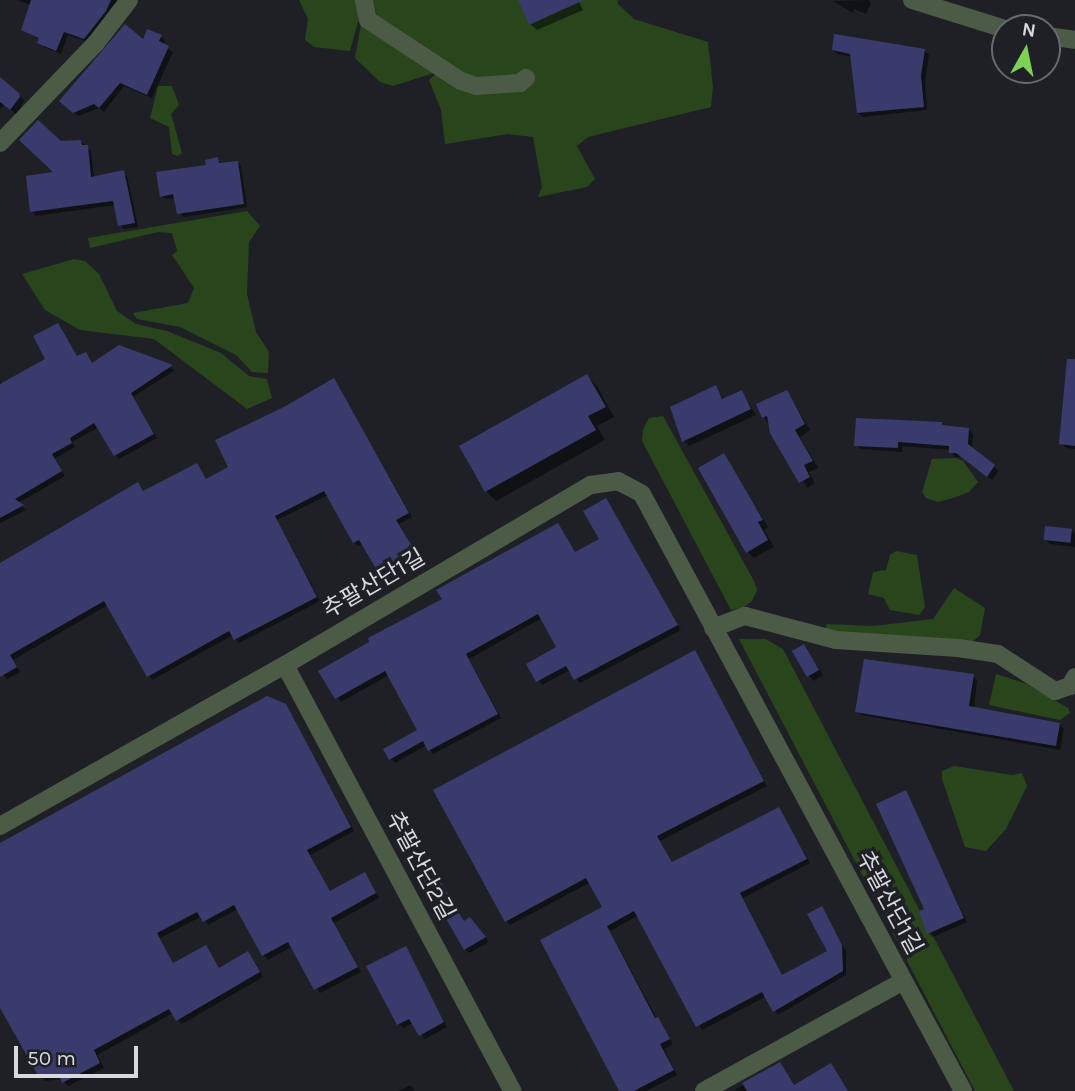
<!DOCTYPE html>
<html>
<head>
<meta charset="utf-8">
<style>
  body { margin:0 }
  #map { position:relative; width:1075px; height:1091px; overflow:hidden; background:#1f2026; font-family:Karla,"Noto Sans KR",sans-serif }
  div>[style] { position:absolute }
  .green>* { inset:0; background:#29451c }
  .shadow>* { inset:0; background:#0007 }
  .building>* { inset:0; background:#393b6d; transform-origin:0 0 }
  .minor>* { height:18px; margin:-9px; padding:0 9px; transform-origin:9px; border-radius:9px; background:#4c5b46 }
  span { translate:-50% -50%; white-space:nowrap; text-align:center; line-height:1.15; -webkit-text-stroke:7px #1f2026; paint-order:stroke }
  .street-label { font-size:23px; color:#d8d9de }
  .north { position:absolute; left:991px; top:14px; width:70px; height:70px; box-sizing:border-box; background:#1f2026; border:2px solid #696a70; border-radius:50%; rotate:9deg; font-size:19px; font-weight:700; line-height:28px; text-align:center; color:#d8d9de }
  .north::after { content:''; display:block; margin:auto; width:24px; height:32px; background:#7dd154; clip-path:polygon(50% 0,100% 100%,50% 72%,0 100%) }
  .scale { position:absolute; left:14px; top:1046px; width:124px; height:32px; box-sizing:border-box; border:4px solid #d8d9de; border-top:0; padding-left:9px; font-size:21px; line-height:24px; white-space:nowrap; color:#d8d9de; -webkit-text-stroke:5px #1f2026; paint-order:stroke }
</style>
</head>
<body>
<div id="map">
  <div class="green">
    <i style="clip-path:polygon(299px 0,356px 0,359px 18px,350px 51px,314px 47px,305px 40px,308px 19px)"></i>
    <i style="clip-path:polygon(373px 0,618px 0,618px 4px,634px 19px,708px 42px,713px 87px,711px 107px,588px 137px,577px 146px,595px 179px,587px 187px,538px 197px,542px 187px,533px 137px,508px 134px,445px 144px,441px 110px,429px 80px,438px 72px,377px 16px)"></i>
    <i style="clip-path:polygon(361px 24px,434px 73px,393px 86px,380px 82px,355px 58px)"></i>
    <i style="clip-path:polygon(158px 86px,172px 86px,179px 105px,171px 114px,182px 153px,178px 156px,172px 154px,169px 127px,150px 118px)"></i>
    <i style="clip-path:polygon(247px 211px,260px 226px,249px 242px,247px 294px,256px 332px,269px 352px,268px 373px,252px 372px,236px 355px,180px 327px,137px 319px,133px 313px,188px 303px,194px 288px,172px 255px,177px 251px,172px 233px,158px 232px,90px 248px,88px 238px)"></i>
    <i style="clip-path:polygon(74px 259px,85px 261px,99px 274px,117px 311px,136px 324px,167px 331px,221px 353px,249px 376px,267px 379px,272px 398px,247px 409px,154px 339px,80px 330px,45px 310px,22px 274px)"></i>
    <i style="clip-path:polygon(663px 416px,754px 581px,757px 590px,752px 601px,743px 608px,731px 610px,642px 441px,643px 430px,649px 418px)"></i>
    <i style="clip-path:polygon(955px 458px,963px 461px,978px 482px,969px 492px,953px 498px,938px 502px,926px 498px,922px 492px,932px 459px)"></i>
    <i style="clip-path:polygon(896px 551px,917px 555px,925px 607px,919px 615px,890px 610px,884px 598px,868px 594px,873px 572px,886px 570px,890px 555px)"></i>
    <i style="clip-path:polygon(954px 588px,985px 608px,980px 635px,971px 643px,860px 636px,825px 629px,827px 624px,873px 626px,933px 619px)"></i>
    <i style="clip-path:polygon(739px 639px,766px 639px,783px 649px,1014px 1091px,975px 1091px)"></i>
    <i style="clip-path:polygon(996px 674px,1027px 684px,1068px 708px,1070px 713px,1060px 720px,989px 705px)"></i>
    <i style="clip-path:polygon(954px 766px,1012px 775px,1022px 773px,1027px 786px,1006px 829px,986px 851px,965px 847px,942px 779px,942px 771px)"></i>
  </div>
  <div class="shadow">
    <i style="clip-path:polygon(18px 0,118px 0,110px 15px,89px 42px,68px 35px,61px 54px,44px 47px,40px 39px,23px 30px,30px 5px)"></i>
    <i style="clip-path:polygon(522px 0,578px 0,583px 10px,537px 30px,530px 24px)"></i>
    <i style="clip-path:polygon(868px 0,871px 3px,866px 14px,854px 9px,853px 13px,833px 1px)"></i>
    <i style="clip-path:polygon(161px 37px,165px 41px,163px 45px,173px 52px,152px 98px,124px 86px,104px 112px,99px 108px,78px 116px,61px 101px,144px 41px)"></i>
    <i style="clip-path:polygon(833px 50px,925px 51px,929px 55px,925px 82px,927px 110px,863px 117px,858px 113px,852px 57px,838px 54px)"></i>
    <i style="clip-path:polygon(0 88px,18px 94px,24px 100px,17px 115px,5px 105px,0 109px)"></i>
    <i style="clip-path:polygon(81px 141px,91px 151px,94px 178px,123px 172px,127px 176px,138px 227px,124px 229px,120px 225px,115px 205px,36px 216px,32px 212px,57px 174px,61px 143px)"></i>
    <i style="clip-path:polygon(217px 159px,221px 163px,238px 162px,241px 166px,247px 207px,183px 217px,176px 198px,165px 199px,162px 196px)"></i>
    <i style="clip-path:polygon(58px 325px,78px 358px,89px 358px,93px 364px,119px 347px,175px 370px,133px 397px,157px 438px,119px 459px,99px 427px,72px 442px,75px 447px,54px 459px,65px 476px,18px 503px,26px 510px,0 523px,0 381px,3px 384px,47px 359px)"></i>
    <i style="clip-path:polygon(1075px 369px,1075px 449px,1066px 448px,1061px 443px)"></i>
    <i style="clip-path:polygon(587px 376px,597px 386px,614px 417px,597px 426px,605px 440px,496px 501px,486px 491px)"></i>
    <i style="clip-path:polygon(334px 380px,412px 517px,399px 524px,417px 554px,383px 575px,363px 544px,358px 546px,354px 542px,328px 495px,277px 520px,320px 601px,239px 643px,233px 635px,152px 680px,108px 605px,13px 660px,20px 672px,7px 679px,3px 675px,0 669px,0 564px,138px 484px,144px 493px,197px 465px,207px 480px,231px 468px,285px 408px)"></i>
    <i style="clip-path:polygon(715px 387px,724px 400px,742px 392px,756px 415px,689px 446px,684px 441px)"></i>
    <i style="clip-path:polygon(787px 392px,810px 430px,800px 437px,818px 468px,809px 472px,815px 483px,807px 488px,764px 417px)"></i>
    <i style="clip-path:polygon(969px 430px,973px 434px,972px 449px,999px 471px,992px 480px,963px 457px,955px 457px,951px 450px,902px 446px,902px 452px,860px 449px,856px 445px)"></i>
    <i style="clip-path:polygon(724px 456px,768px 527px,764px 530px,774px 547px,754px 558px,748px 552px)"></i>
    <i style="clip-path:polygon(606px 500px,681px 630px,580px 683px,570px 670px,542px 685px,529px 665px,559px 648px,542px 618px,469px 659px,501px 718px,433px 754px,427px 745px,395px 763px,391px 759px,419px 731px,389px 675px,341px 702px,320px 672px,444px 600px,558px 525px,576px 553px,601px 540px)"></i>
    <i style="clip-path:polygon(1072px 530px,1075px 534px,1075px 547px,1050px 544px,1046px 540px)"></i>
    <i style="clip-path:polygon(804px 646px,823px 675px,814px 681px,809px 676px)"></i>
    <i style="clip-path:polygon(695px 652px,767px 786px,660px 841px,673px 863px,779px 809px,810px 863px,743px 898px,783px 977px,829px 952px,821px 909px,846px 951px,846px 975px,778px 1015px,767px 996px,702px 1030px,639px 915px,610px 931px,657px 1019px,673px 1044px,664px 1049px,677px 1075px,646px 1091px,621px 1091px,605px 908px,591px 882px,510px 925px,506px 921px)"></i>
    <i style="clip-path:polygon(973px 676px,977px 680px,974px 709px,1059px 724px,1064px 729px,1060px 750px,861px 715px,857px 711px)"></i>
    <i style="clip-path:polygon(285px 706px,354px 831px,310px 855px,331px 893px,364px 874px,379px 898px,334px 923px,361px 972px,320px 993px,293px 946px,268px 960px,264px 955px,238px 909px,208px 925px,202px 916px,160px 938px,174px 965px,206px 947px,220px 970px,252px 958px,263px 977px,182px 1024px,173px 1013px,97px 1055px,104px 1068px,68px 1086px,62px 1079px,45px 1081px,0 1004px,0 845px)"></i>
    <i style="clip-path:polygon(905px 793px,967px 922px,933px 937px,928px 933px)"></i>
    <i style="clip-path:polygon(426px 859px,465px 922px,479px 928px,489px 942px,469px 953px,465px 949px)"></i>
    <i style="clip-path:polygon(406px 948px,447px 1027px,425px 1039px,413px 1023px,403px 1028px,399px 1024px)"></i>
    <i style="clip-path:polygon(780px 1064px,795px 1086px,831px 1065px,848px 1091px,733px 1091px)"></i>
    <i style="clip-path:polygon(410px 1085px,415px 1091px,399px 1091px)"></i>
  </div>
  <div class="building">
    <i style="clip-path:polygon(31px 0,111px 0,106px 11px,84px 39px,64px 32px,56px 51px,37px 43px,39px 38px,21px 30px)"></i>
    <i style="clip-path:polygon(518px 0,584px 0,529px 25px)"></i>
    <i style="clip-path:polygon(125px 24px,143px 39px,147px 29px,162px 35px,159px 41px,169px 46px,147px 95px,120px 83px,99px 108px,94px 104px,73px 113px,59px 101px)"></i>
    <i style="clip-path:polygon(834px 34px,925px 49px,921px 76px,924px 107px,857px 113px,850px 54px,832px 50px)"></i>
    <i style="clip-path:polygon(0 77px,19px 93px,20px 97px,10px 110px,0 102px)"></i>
    <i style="clip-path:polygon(38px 120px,61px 141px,81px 140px,82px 145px,88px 145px,91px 177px,124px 170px,135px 223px,118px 226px,113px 201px,30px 212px,26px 176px,53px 172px,19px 140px)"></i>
    <i style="clip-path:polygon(218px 157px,219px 163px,238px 161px,244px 204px,177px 214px,173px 194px,160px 197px,156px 172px,206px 165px,205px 160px)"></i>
    <i style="clip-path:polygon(58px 323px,77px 356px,86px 352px,92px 363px,119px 345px,173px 365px,131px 393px,154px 434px,114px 456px,94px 423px,70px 438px,72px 443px,52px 454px,62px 471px,15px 499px,24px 505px,0 518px,0 384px,45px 359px,33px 336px)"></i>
    <i style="clip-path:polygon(1067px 359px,1075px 359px,1075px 446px,1059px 444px)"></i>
    <i style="clip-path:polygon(587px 374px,606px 407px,588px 416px,596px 430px,485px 492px,459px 446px)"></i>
    <i style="clip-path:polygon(334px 378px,409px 513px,396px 520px,414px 549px,378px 572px,359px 540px,353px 543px,324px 491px,275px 516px,317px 597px,234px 640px,229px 631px,147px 677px,104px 601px,10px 655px,17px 667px,0 677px,0 563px,138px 482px,143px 491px,197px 463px,206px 479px,228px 467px,215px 440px,284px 407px)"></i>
    <i style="clip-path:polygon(716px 385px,722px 399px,742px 390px,751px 409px,682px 442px,670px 407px)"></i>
    <i style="clip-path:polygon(787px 390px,805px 424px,795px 430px,813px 461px,804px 465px,810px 477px,799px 483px,770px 433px,767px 416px,762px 418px,756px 404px)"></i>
    <i style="clip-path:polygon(856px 418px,942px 422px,942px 425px,969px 428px,968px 444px,995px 465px,987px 477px,956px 453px,949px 453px,949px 446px,898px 442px,898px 448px,854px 446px)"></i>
    <i style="clip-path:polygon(724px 453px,763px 520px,758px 522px,768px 540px,746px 553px,698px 468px)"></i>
    <i style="clip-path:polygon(606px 498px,678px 625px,574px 680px,566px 666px,536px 682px,526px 664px,556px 647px,538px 614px,466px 654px,498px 714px,428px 751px,423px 741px,389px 760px,383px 749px,417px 730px,385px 671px,335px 699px,318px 671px,369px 642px,368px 638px,442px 599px,436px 590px,558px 523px,575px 552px,599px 539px,583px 511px)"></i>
    <i style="left:1045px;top:526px;width:27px;height:14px;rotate:6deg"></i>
    <i style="left:804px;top:644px;width:30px;height:14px;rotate:60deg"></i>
    <i style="clip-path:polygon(695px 650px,764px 781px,657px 836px,672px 862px,779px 807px,807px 859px,740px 893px,782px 975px,827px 951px,807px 914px,822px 906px,842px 945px,843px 971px,773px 1012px,762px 992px,696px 1027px,634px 911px,607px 926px,655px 1018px,658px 1017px,670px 1039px,660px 1044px,674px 1070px,634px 1091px,619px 1091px,540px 940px,602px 907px,586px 878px,505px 922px,433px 790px)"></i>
    <i style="clip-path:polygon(864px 659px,974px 674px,969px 706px,1060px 723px,1056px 746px,855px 712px)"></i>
    <i style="clip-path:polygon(267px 696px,286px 704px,351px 827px,307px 850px,330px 891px,365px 872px,376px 893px,331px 918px,358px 967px,314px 990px,288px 942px,262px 956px,234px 905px,203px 922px,197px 912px,157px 933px,173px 963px,206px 945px,219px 968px,248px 951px,260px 972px,176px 1021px,169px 1009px,94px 1050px,100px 1063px,62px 1083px,59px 1075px,39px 1077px,0 1008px,0 843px)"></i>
    <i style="clip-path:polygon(906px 790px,964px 918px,927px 934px,919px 911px,924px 909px,876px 804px)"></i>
    <i style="clip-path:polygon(426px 857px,464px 921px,470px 917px,486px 937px,464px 950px,414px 863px)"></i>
    <i style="clip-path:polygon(406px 946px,444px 1022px,419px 1036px,409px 1019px,397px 1025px,366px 966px)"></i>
    <i style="clip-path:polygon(780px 1062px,794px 1085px,831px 1063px,848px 1091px,747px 1091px,742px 1083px)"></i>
  </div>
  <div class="minor">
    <i style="left:364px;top:0;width:20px;rotate:79deg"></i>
    <i style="left:368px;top:20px;width:111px;rotate:33.3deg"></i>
    <i style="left:461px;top:81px;width:16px;rotate:18deg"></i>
    <i style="left:476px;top:86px;width:44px;rotate:-3.9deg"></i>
    <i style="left:520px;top:83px;width:8px;rotate:-40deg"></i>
    <i style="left:912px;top:0;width:97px;rotate:17.3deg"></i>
    <i style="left:1047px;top:36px;width:28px;rotate:8deg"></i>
    <i style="left:0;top:143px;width:139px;rotate:-46.2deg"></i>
    <i style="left:96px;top:43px;width:54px;rotate:-52.5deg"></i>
    <i style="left:713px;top:628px;width:34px;rotate:-21deg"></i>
    <i style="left:745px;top:616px;width:94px;rotate:14.8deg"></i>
    <i style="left:836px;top:640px;width:122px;rotate:3.8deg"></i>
    <i style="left:958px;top:648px;width:40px;rotate:8.5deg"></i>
    <i style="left:998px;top:654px;width:68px;rotate:33deg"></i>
    <i style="left:1055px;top:691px;width:16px;rotate:-18deg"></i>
    <i style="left:1070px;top:686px;width:10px;rotate:-61deg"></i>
    <i style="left:285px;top:665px;width:483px;rotate:61.9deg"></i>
    <i style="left:0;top:826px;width:327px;rotate:-29.5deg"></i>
    <i style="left:285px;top:665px;width:355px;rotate:-30.5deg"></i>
    <i style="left:591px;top:485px;width:27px;rotate:-8deg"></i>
    <i style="left:618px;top:481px;width:27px;rotate:28deg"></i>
    <i style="left:642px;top:494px;width:678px;rotate:61.73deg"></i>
    <i style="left:704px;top:1091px;width:227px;rotate:-28.9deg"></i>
  </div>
  <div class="street-label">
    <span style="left:374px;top:584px;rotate:-30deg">추팔산단1길</span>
    <span style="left:420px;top:866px;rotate:62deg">추팔산단2길</span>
    <span style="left:889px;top:903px;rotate:62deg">추팔산단1길</span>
  </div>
  <div class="north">N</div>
  <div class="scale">50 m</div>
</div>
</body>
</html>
